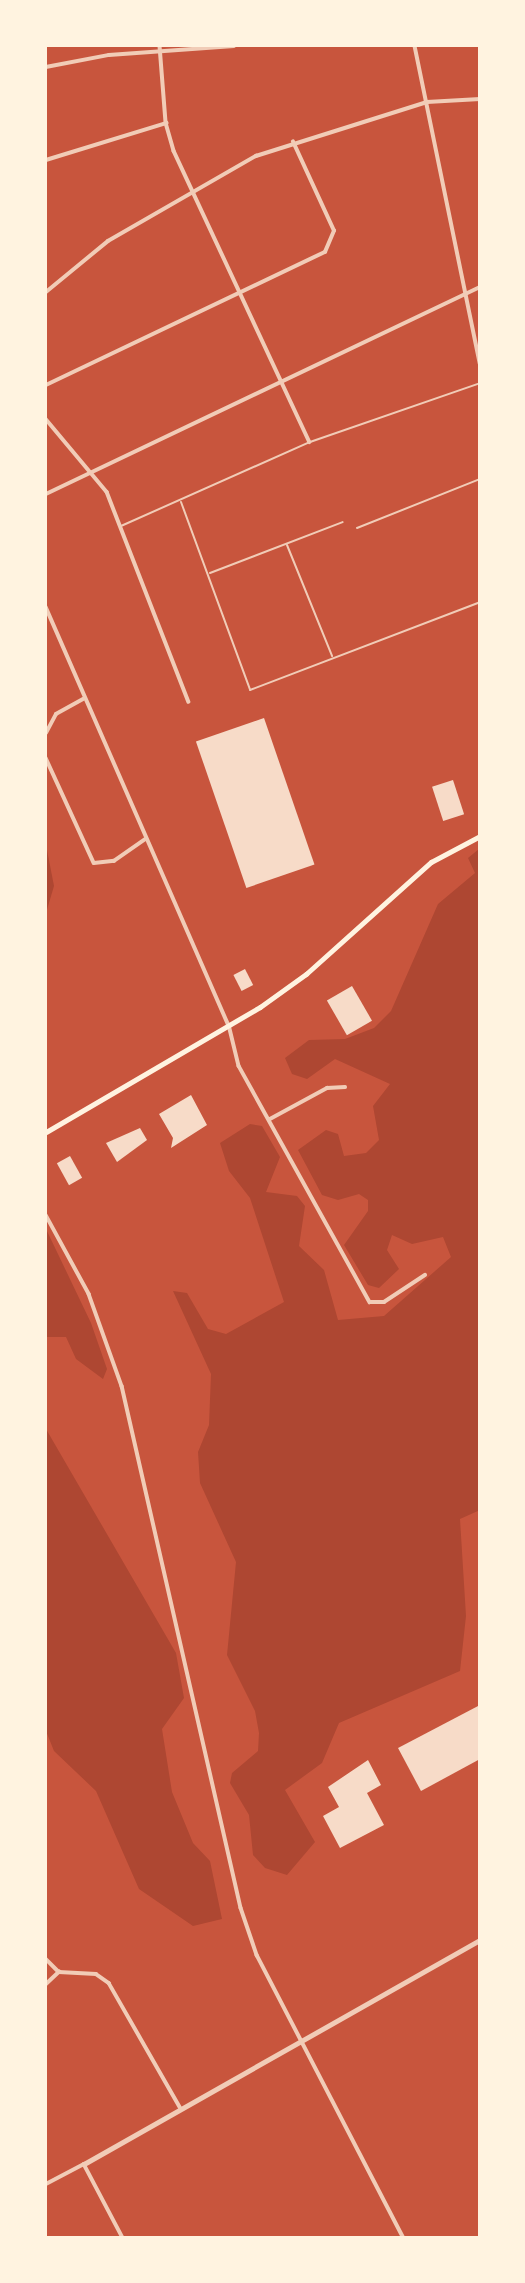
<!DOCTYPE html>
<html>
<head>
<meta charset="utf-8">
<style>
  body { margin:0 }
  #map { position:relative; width:525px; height:2283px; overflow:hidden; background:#c8553d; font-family:"Source Sans 3",sans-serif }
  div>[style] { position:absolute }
  .green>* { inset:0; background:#ae4732 }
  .building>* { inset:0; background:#f7dbc8; transform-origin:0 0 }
  .service>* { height:2px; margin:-1px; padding:0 1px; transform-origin:1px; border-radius:1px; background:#f1ccb7 }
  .minor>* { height:3.5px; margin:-1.75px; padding:0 1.75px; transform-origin:1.75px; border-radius:1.75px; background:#f1ccb7 }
  .tertiary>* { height:4.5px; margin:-2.25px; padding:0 2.25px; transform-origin:2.25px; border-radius:2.25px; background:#f1ccb7 }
  .primary>* { height:5px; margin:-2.5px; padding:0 2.5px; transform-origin:2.5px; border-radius:2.5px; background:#fff3e0 }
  span { translate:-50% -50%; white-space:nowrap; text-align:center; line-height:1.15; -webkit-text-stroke:5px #fff3e0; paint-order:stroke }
  .frame { position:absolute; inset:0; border:47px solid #fff3e0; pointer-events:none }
</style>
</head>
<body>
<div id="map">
  <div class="green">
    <i style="clip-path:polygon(46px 845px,54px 886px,46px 913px)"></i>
    <i style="clip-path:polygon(479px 849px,480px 1510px,460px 1519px,466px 1616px,460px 1671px,339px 1723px,322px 1763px,285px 1790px,315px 1842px,287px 1875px,265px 1868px,253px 1855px,249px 1815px,230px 1783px,232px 1773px,258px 1751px,259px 1733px,255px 1711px,227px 1655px,236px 1562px,200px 1483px,198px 1452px,209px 1425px,211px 1374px,173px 1291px,187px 1293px,208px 1329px,226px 1334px,284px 1302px,250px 1198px,229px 1171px,220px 1143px,250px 1124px,262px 1126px,280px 1157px,266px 1192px,297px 1196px,305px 1206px,299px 1246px,324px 1270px,338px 1320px,384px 1316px,451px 1257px,443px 1237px,412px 1244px,392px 1235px,387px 1250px,399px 1269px,379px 1288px,368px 1285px,344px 1245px,368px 1211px,368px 1200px,359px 1194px,338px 1200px,322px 1195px,298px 1150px,326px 1130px,338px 1134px,344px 1156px,366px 1153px,379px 1140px,373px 1106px,390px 1084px,335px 1059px,307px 1079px,292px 1074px,285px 1058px,309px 1040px,345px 1039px,374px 1028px,391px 1011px,438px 904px,475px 873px,468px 858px)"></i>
    <i style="clip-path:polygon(46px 1229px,91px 1323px,107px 1369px,103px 1379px,76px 1359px,66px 1337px,46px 1337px)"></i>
    <i style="clip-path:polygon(46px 1429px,176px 1653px,184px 1698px,162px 1729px,172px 1792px,193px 1843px,210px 1861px,222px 1919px,193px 1926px,139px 1889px,96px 1791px,54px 1751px,46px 1731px)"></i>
  </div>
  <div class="building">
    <i style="left:264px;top:718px;width:155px;height:72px;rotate:71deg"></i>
    <i style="left:453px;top:780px;width:36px;height:22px;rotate:72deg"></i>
    <i style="left:245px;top:969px;width:18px;height:13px;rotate:63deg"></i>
    <i style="left:352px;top:986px;width:40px;height:29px;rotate:60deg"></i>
    <i style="clip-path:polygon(191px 1095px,207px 1125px,171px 1148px,173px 1138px,159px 1114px)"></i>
    <i style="clip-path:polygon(140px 1128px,147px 1140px,117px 1162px,106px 1143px)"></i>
    <i style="left:70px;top:1156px;width:25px;height:15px;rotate:61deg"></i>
    <i style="clip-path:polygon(480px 1705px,480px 1759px,421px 1791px,398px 1748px)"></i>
    <i style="clip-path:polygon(368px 1760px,381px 1785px,367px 1793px,384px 1825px,340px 1848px,323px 1816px,339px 1807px,328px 1787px)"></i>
  </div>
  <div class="service">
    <i style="left:181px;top:502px;width:200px;rotate:69.8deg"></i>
    <i style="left:250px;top:690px;width:246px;rotate:-20.9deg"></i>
    <i style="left:121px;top:526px;width:207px;rotate:-24deg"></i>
    <i style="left:310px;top:442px;width:180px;rotate:-19.1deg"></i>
    <i style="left:357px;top:528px;width:132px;rotate:-21.7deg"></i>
    <i style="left:287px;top:545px;width:120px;rotate:67.9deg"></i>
    <i style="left:210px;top:573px;width:142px;rotate:-21deg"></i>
  </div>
  <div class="minor">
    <i style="left:160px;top:46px;width:77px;rotate:85.5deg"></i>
    <i style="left:166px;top:123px;width:29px;rotate:74deg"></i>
    <i style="left:174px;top:151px;width:321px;rotate:65deg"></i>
    <i style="left:415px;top:46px;width:324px;rotate:78.4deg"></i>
    <i style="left:46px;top:67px;width:64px;rotate:-10.8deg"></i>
    <i style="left:109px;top:55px;width:125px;rotate:-4.1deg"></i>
    <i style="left:46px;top:160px;width:126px;rotate:-17.1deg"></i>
    <i style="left:46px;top:292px;width:80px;rotate:-39.4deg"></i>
    <i style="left:108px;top:241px;width:171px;rotate:-29.9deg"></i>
    <i style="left:256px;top:156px;width:179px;rotate:-17.5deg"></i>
    <i style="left:427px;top:102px;width:53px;rotate:-3.2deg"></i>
    <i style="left:46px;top:385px;width:309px;rotate:-25.5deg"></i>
    <i style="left:325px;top:252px;width:23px;rotate:-67deg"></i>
    <i style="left:334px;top:231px;width:98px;rotate:-114.7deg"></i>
    <i style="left:46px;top:419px;width:95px;rotate:50.1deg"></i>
    <i style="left:107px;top:492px;width:225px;rotate:68.7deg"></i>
    <i style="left:46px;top:494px;width:481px;rotate:-25.5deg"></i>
    <i style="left:46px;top:607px;width:456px;rotate:66.4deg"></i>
    <i style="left:229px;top:1025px;width:42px;rotate:76.3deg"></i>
    <i style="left:239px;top:1066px;width:270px;rotate:61deg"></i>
    <i style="left:370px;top:1302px;width:14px"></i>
    <i style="left:384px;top:1302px;width:49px;rotate:-33.4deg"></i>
    <i style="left:46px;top:733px;width:21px;rotate:-62deg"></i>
    <i style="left:56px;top:714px;width:31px;rotate:-29deg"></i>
    <i style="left:46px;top:758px;width:115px;rotate:65.4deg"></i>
    <i style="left:94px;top:863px;width:20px;rotate:-6deg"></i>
    <i style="left:114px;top:861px;width:38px;rotate:-35deg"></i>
    <i style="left:270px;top:1119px;width:65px;rotate:-28.5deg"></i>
    <i style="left:327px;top:1088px;width:18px;rotate:-3deg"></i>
    <i style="left:46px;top:1215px;width:90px;rotate:61.4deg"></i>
    <i style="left:89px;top:1294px;width:98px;rotate:70.3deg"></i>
    <i style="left:122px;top:1386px;width:535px;rotate:77.16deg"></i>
    <i style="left:241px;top:1908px;width:50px;rotate:71.2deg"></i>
    <i style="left:257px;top:1955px;width:319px;rotate:62.6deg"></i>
    <i style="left:46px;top:1959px;width:18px;rotate:45deg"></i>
    <i style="left:59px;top:1972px;width:37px;rotate:3deg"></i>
    <i style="left:96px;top:1974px;width:16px;rotate:35deg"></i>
    <i style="left:109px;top:1983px;width:143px;rotate:60.2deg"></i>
    <i style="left:46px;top:1984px;width:18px;rotate:-43deg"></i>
    <i style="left:46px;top:2184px;width:43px;rotate:-27.8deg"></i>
    <i style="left:84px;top:2164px;width:84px;rotate:62.2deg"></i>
  </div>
  <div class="tertiary">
    <i style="left:84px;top:2164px;width:455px;rotate:-29.5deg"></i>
  </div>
  <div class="primary">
    <i style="left:46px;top:1132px;width:248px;rotate:-30.3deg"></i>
    <i style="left:260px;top:1007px;width:57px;rotate:-35.7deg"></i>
    <i style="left:306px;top:974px;width:168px;rotate:-41.9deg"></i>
    <i style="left:431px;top:862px;width:55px;rotate:-28deg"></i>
  </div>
  <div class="frame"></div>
</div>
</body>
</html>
